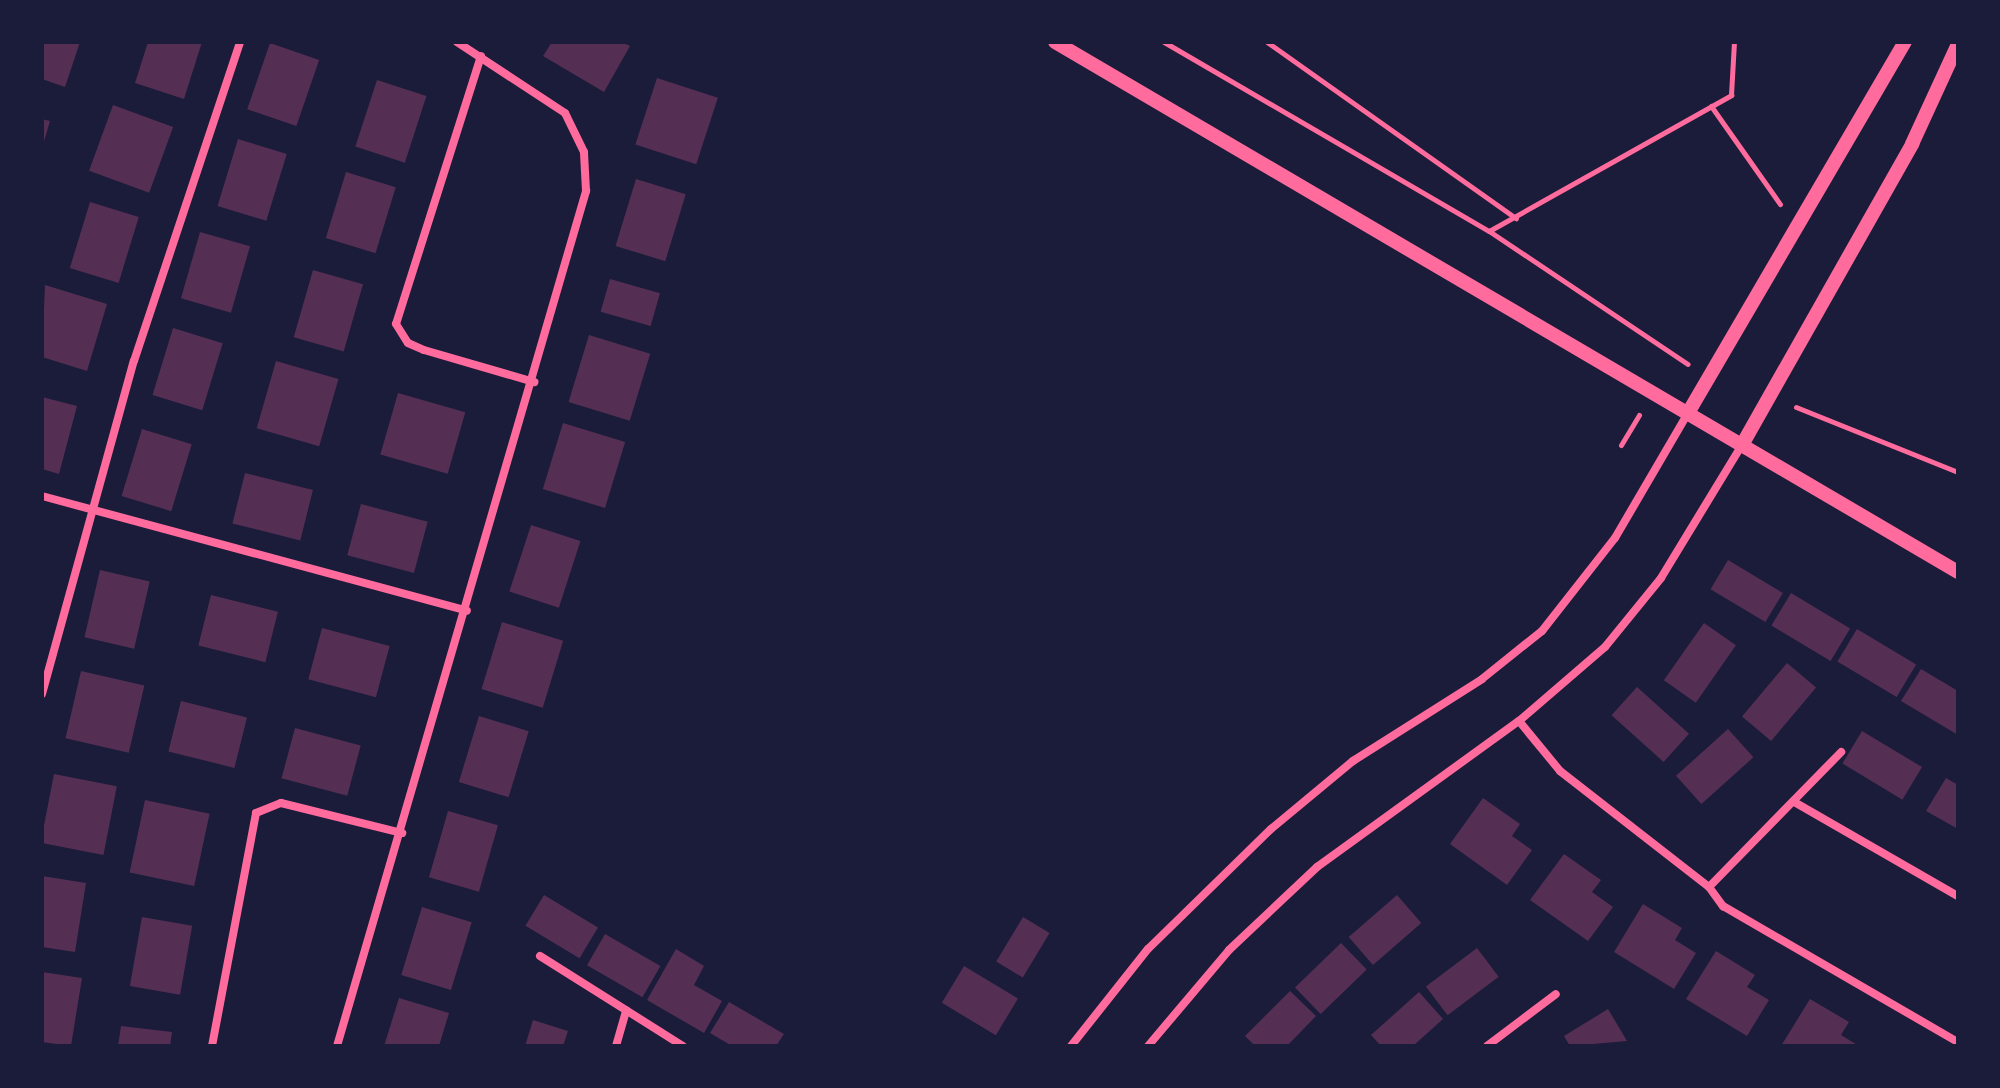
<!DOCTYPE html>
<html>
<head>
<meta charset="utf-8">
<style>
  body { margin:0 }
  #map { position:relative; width:2000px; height:1088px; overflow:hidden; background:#1b1b3a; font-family:"Open Sans",sans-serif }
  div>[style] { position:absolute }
  .building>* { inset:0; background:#542f53; transform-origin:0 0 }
  .path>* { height:5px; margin:-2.5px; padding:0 2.5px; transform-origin:2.5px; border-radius:2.5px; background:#ff6b9d }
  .minor>* { height:8px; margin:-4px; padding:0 4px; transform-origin:4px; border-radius:4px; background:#ff6b9d }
  .tertiary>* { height:14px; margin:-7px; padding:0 7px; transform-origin:7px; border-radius:7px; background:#ff6b9d }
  span { translate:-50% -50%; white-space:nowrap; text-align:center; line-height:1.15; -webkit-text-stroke:8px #1b1b3a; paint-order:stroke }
  .frame { position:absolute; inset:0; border:44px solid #1b1b3a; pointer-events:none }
</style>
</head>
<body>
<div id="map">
  <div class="building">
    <i style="clip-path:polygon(42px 42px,80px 42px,65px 87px,42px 79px)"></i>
    <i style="clip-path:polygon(148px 42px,202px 42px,184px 99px,135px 83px)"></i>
    <i style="clip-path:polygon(552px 42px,622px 42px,630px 46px,604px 92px,543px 56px)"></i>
    <i style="left:270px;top:43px;width:52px;height:70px;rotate:19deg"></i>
    <i style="left:657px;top:78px;width:64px;height:70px;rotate:18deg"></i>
    <i style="left:377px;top:80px;width:52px;height:70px;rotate:18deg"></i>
    <i style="left:113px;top:105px;width:64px;height:70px;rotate:20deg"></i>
    <i style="clip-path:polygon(42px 119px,50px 121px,43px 145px,42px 144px)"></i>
    <i style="left:238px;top:139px;width:51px;height:70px;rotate:17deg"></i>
    <i style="left:346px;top:172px;width:52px;height:69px;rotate:17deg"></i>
    <i style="left:636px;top:179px;width:52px;height:70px;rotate:17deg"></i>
    <i style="left:90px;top:202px;width:51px;height:69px;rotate:17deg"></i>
    <i style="left:200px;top:232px;width:52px;height:69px;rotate:16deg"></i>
    <i style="left:313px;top:270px;width:52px;height:70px;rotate:16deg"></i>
    <i style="left:610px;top:279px;width:52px;height:34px;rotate:16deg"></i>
    <i style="clip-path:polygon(45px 285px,107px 304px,87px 371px,42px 357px)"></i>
    <i style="left:173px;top:328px;width:52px;height:70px;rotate:17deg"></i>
    <i style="left:589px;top:335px;width:64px;height:70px;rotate:17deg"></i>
    <i style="left:276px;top:361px;width:65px;height:70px;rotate:16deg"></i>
    <i style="left:398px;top:393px;width:70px;height:64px;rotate:16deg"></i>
    <i style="clip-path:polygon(42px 397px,77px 406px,59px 474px,42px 469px)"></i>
    <i style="left:563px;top:423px;width:65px;height:69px;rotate:17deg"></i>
    <i style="left:142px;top:429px;width:52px;height:70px;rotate:17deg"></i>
    <i style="left:245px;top:473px;width:70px;height:52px;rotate:14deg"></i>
    <i style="left:361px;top:504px;width:69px;height:53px;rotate:15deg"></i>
    <i style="left:531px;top:525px;width:52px;height:70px;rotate:18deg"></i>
    <i style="left:1728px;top:560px;width:64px;height:34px;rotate:31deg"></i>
    <i style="left:100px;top:570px;width:51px;height:69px;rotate:13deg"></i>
    <i style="left:1791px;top:593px;width:69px;height:38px;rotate:31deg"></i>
    <i style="left:211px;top:595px;width:69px;height:52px;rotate:14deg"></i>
    <i style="left:502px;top:622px;width:64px;height:70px;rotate:17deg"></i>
    <i style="left:1704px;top:623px;width:39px;height:70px;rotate:35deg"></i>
    <i style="left:322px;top:628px;width:70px;height:53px;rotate:15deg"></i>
    <i style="left:1857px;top:629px;width:69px;height:38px;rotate:31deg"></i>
    <i style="left:1787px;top:663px;width:38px;height:70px;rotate:40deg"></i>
    <i style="clip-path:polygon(1921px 669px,1958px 691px,1958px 735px,1901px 701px)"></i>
    <i style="left:81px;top:671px;width:65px;height:69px;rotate:13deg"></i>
    <i style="left:1637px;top:687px;width:70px;height:38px;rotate:42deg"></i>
    <i style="left:181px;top:701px;width:68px;height:52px;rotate:14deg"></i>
    <i style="left:479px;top:716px;width:52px;height:69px;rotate:17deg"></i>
    <i style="left:295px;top:728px;width:68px;height:52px;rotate:15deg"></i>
    <i style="left:1728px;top:729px;width:38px;height:70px;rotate:48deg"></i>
    <i style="left:1862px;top:731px;width:70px;height:38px;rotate:31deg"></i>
    <i style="left:54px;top:774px;width:64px;height:70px;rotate:11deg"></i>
    <i style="clip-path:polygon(1946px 778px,1958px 785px,1958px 829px,1926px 811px)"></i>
    <i style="clip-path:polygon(1483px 798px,1520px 824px,1512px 836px,1532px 850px,1507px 885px,1450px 844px)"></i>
    <i style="left:145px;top:800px;width:66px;height:74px;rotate:12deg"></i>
    <i style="left:448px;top:811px;width:52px;height:69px;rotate:16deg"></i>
    <i style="clip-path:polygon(1564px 854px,1601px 880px,1592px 892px,1613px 907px,1588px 941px,1530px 900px)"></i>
    <i style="clip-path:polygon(42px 876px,86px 883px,75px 952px,42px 947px)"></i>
    <i style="left:544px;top:895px;width:63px;height:36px;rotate:31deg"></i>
    <i style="left:1397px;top:895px;width:37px;height:64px;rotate:49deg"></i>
    <i style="clip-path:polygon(1643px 904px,1682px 928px,1675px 940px,1696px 953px,1674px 989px,1614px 952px)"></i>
    <i style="left:422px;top:907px;width:52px;height:71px;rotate:17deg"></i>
    <i style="left:142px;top:917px;width:51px;height:70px;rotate:10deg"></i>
    <i style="left:1023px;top:917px;width:31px;height:52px;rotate:31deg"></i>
    <i style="left:605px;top:934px;width:64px;height:36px;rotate:30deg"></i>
    <i style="left:1341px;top:943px;width:37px;height:64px;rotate:46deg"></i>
    <i style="left:1477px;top:948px;width:36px;height:64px;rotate:53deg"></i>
    <i style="clip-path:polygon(676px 949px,704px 966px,694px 985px,722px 1001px,704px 1033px,647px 1000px)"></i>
    <i style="clip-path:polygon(1716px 951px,1755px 975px,1747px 987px,1769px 1000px,1747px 1036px,1686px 999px)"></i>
    <i style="left:964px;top:966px;width:63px;height:43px;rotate:31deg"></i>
    <i style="clip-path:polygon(42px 972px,82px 978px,71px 1046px,42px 1042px)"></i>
    <i style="clip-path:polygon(1290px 991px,1316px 1016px,1287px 1046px,1255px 1046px,1245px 1036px)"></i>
    <i style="clip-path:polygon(1419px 992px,1443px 1019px,1413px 1046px,1381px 1046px,1371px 1035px)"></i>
    <i style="clip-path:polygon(399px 998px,449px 1013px,439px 1046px,384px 1046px)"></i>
    <i style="clip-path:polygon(1810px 999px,1849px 1022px,1841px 1035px,1859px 1046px,1781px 1046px)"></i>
    <i style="clip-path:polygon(729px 1002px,784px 1034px,776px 1046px,732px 1046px,710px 1033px)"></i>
    <i style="clip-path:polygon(1608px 1009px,1627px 1041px,1570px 1046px,1564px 1036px)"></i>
    <i style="clip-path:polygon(533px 1020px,568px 1031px,563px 1046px,525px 1046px)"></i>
    <i style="clip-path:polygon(121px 1026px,172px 1032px,170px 1046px,118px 1046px)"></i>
  </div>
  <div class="path">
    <i style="left:1164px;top:42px;width:376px;rotate:30.2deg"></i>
    <i style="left:1489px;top:231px;width:239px;rotate:33.8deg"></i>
    <i style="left:1267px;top:42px;width:305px;rotate:35.3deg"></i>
    <i style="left:1711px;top:106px;width:120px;rotate:54.9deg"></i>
    <i style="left:1489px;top:231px;width:278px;rotate:-29.3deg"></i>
    <i style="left:1731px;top:95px;width:53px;rotate:-86.8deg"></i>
    <i style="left:1796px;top:407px;width:175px;rotate:21.9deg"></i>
    <i style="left:1621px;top:445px;width:35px;rotate:-59deg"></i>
  </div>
  <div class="minor">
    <i style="left:481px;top:56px;width:281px;rotate:107.6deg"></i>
    <i style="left:396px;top:324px;width:22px;rotate:58deg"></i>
    <i style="left:408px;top:343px;width:17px;rotate:24deg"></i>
    <i style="left:424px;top:350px;width:115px;rotate:16.2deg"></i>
    <i style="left:42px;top:496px;width:440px;rotate:15.1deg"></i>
    <i style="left:42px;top:694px;width:345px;rotate:-74.6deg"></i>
    <i style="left:134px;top:361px;width:336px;rotate:-71.6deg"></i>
    <i style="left:1519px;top:721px;width:65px;rotate:50.6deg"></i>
    <i style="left:1560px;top:771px;width:189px;rotate:37.9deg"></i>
    <i style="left:1709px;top:887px;width:24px;rotate:54deg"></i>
    <i style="left:1723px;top:906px;width:272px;rotate:30.1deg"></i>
    <i style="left:1796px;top:803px;width:187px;rotate:29.9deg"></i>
    <i style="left:1709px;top:887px;width:189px;rotate:-45.6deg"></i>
    <i style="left:540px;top:956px;width:169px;rotate:32.2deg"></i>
    <i style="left:212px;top:1046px;width:237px;rotate:-79.3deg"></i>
    <i style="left:256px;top:813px;width:27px;rotate:-22deg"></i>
    <i style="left:281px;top:803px;width:125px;rotate:13.9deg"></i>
    <i style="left:337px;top:1046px;width:891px;rotate:-73.76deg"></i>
    <i style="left:586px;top:191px;width:39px;rotate:-93deg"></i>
    <i style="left:584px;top:152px;width:43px;rotate:-116deg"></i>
    <i style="left:565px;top:113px;width:129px;rotate:-146.7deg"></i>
    <i style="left:616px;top:1046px;width:37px;rotate:-74deg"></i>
    <i style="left:1071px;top:1046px;width:124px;rotate:-51.6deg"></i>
    <i style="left:1148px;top:949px;width:172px;rotate:-44.3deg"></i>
    <i style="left:1271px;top:829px;width:107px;rotate:-39.7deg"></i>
    <i style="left:1353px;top:761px;width:153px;rotate:-32.4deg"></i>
    <i style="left:1482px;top:679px;width:77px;rotate:-38.7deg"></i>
    <i style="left:1542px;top:631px;width:118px;rotate:-51.9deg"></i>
    <i style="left:1615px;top:538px;width:145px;rotate:-59.7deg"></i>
    <i style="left:1148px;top:1046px;width:126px;rotate:-49.8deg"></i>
    <i style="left:1229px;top:950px;width:121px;rotate:-43.3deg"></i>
    <i style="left:1317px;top:867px;width:249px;rotate:-35.9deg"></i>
    <i style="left:1519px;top:721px;width:113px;rotate:-40.7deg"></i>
    <i style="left:1605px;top:647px;width:89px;rotate:-50.9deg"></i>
    <i style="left:1661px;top:578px;width:156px;rotate:-58.7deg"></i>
    <i style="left:1487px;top:1046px;width:86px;rotate:-37deg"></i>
  </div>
  <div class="tertiary">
    <i style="left:1055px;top:42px;width:1047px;rotate:30.41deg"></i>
    <i style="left:1688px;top:413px;width:430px;rotate:-59.7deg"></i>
    <i style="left:1742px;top:445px;width:346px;rotate:-60.5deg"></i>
    <i style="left:1912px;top:144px;width:110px;rotate:-65.3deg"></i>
  </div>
  <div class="frame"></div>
</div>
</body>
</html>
